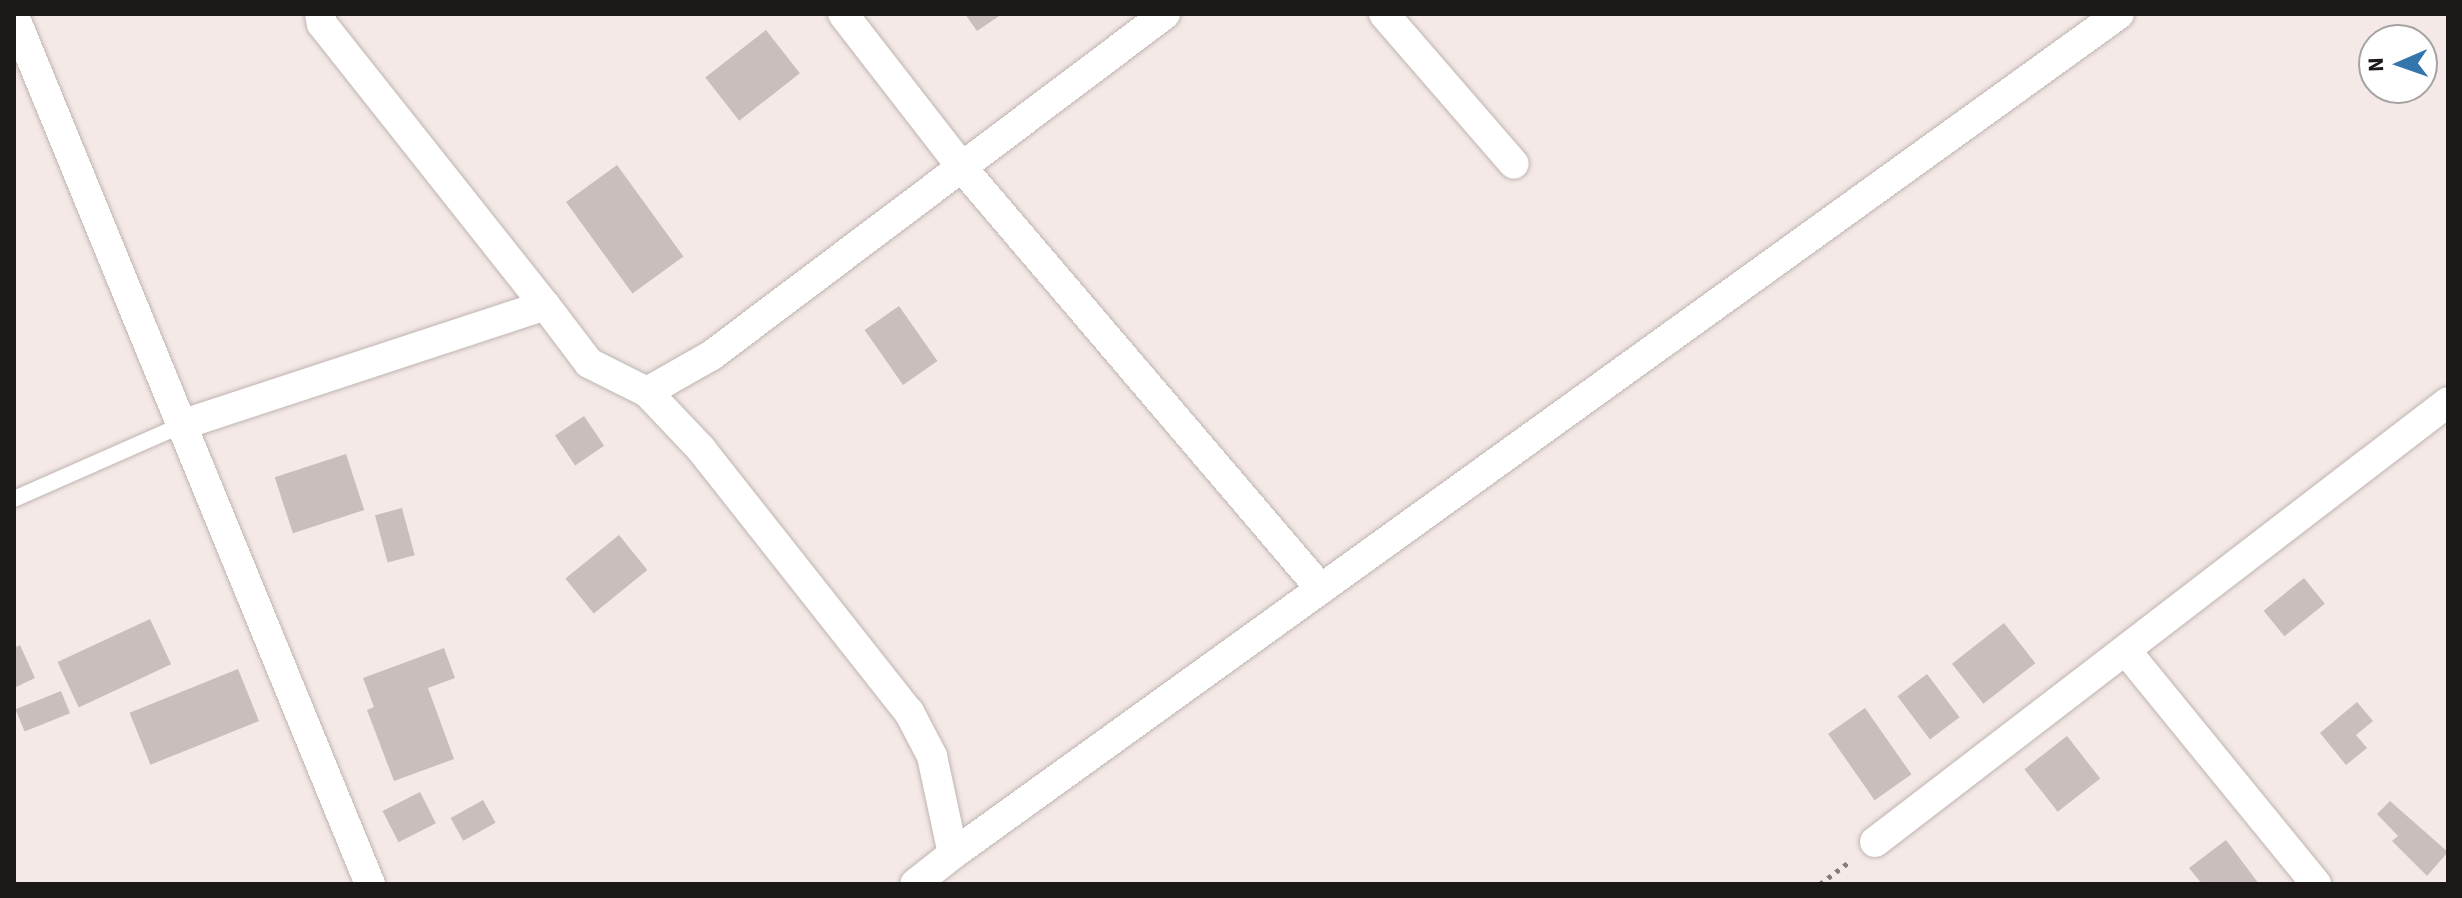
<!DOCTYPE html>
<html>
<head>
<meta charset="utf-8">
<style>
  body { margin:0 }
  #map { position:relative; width:2462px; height:898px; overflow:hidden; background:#f4e9e6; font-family:"Source Sans 3",sans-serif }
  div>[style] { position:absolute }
  .building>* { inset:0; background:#c9bebb; transform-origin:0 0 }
  .path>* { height:5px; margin-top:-2.5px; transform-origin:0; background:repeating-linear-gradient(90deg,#867e7c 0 4px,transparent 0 10px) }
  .roads { filter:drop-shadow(0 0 2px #bfb4b1) drop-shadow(0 0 2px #bfb4b1) }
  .lane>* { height:16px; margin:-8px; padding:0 8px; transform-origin:8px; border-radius:8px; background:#fff }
  .street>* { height:30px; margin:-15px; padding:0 15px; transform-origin:15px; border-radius:15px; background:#fff }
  span { translate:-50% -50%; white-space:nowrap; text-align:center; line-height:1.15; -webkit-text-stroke:8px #fff; paint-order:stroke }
  .frame { position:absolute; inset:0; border:16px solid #1c1817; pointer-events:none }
  .north { position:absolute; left:2358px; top:24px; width:80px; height:80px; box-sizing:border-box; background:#fff; border:2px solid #a4a3a2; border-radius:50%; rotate:268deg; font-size:22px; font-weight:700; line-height:32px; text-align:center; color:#1c1817 }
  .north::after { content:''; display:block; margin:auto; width:28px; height:36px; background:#3476ac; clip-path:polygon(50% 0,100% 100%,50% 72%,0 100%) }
</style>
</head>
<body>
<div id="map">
  <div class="building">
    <i style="clip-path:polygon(965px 14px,1002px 14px,977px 31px)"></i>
    <i style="left:766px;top:30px;width:55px;height:77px;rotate:52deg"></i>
    <i style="left:617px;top:165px;width:113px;height:63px;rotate:54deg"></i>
    <i style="left:899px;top:306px;width:67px;height:42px;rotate:55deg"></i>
    <i style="left:584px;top:416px;width:36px;height:35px;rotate:56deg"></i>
    <i style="left:346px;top:454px;width:59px;height:75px;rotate:72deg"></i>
    <i style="left:402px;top:508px;width:49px;height:28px;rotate:75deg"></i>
    <i style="left:619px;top:535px;width:45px;height:69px;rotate:51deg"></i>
    <i style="left:2304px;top:578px;width:33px;height:52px;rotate:51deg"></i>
    <i style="left:150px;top:619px;width:50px;height:102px;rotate:65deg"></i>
    <i style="left:2004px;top:623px;width:51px;height:66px;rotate:52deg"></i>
    <i style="clip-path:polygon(20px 645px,35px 678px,14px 688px,14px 648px)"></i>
    <i style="clip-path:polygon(444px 648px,455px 678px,428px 688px,454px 759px,394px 781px,367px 710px,374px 707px,363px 678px)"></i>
    <i style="left:238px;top:669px;width:56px;height:117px;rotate:68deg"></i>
    <i style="left:1927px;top:674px;width:54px;height:37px;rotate:53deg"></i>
    <i style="left:61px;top:691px;width:24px;height:49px;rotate:68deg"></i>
    <i style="clip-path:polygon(2357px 702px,2373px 721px,2356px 735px,2367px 748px,2346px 765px,2320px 733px)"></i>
    <i style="left:1865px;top:708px;width:81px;height:45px;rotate:55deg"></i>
    <i style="left:2067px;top:736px;width:54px;height:54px;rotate:52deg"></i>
    <i style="left:420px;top:792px;width:35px;height:42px;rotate:63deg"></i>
    <i style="left:483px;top:800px;width:26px;height:37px;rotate:61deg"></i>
    <i style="clip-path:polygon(2390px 801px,2448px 852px,2427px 876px,2392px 841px,2398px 836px,2377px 814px)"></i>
    <i style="clip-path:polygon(2226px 840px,2259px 884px,2202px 884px,2189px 868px)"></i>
  </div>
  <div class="path">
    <i style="left:1820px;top:884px;width:36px;rotate:-37deg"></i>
  </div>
  <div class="roads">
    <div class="lane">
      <i style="left:14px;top:499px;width:186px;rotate:-23.8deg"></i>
    </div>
    <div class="street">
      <i style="left:320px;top:14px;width:10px;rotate:79deg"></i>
      <i style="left:322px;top:24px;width:359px;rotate:51.6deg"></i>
      <i style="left:843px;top:14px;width:197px;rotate:52.2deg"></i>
      <i style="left:964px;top:170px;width:550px;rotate:49.57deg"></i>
      <i style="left:1384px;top:14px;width:198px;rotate:49.1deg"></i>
      <i style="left:14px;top:16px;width:938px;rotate:67.7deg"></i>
      <i style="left:647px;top:392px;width:79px;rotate:46.5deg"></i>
      <i style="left:701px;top:449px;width:335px;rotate:51.7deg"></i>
      <i style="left:909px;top:712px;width:50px;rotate:62.4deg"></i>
      <i style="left:932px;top:756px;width:100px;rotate:77.9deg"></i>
      <i style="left:953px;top:854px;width:48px;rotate:141.7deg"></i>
      <i style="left:184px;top:424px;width:380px;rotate:-18.2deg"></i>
      <i style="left:545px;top:305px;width:73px;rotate:52.8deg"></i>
      <i style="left:589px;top:363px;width:65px;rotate:26.6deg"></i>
      <i style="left:647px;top:392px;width:75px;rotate:-29.6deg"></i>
      <i style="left:712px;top:355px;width:567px;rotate:-36.97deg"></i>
      <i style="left:2127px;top:652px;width:299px;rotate:50.8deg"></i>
      <i style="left:1875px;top:842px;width:722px;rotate:-37.52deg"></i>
      <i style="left:953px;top:854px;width:1437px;rotate:-35.77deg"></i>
    </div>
  </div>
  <div class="frame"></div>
  <div class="north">N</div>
</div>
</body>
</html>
